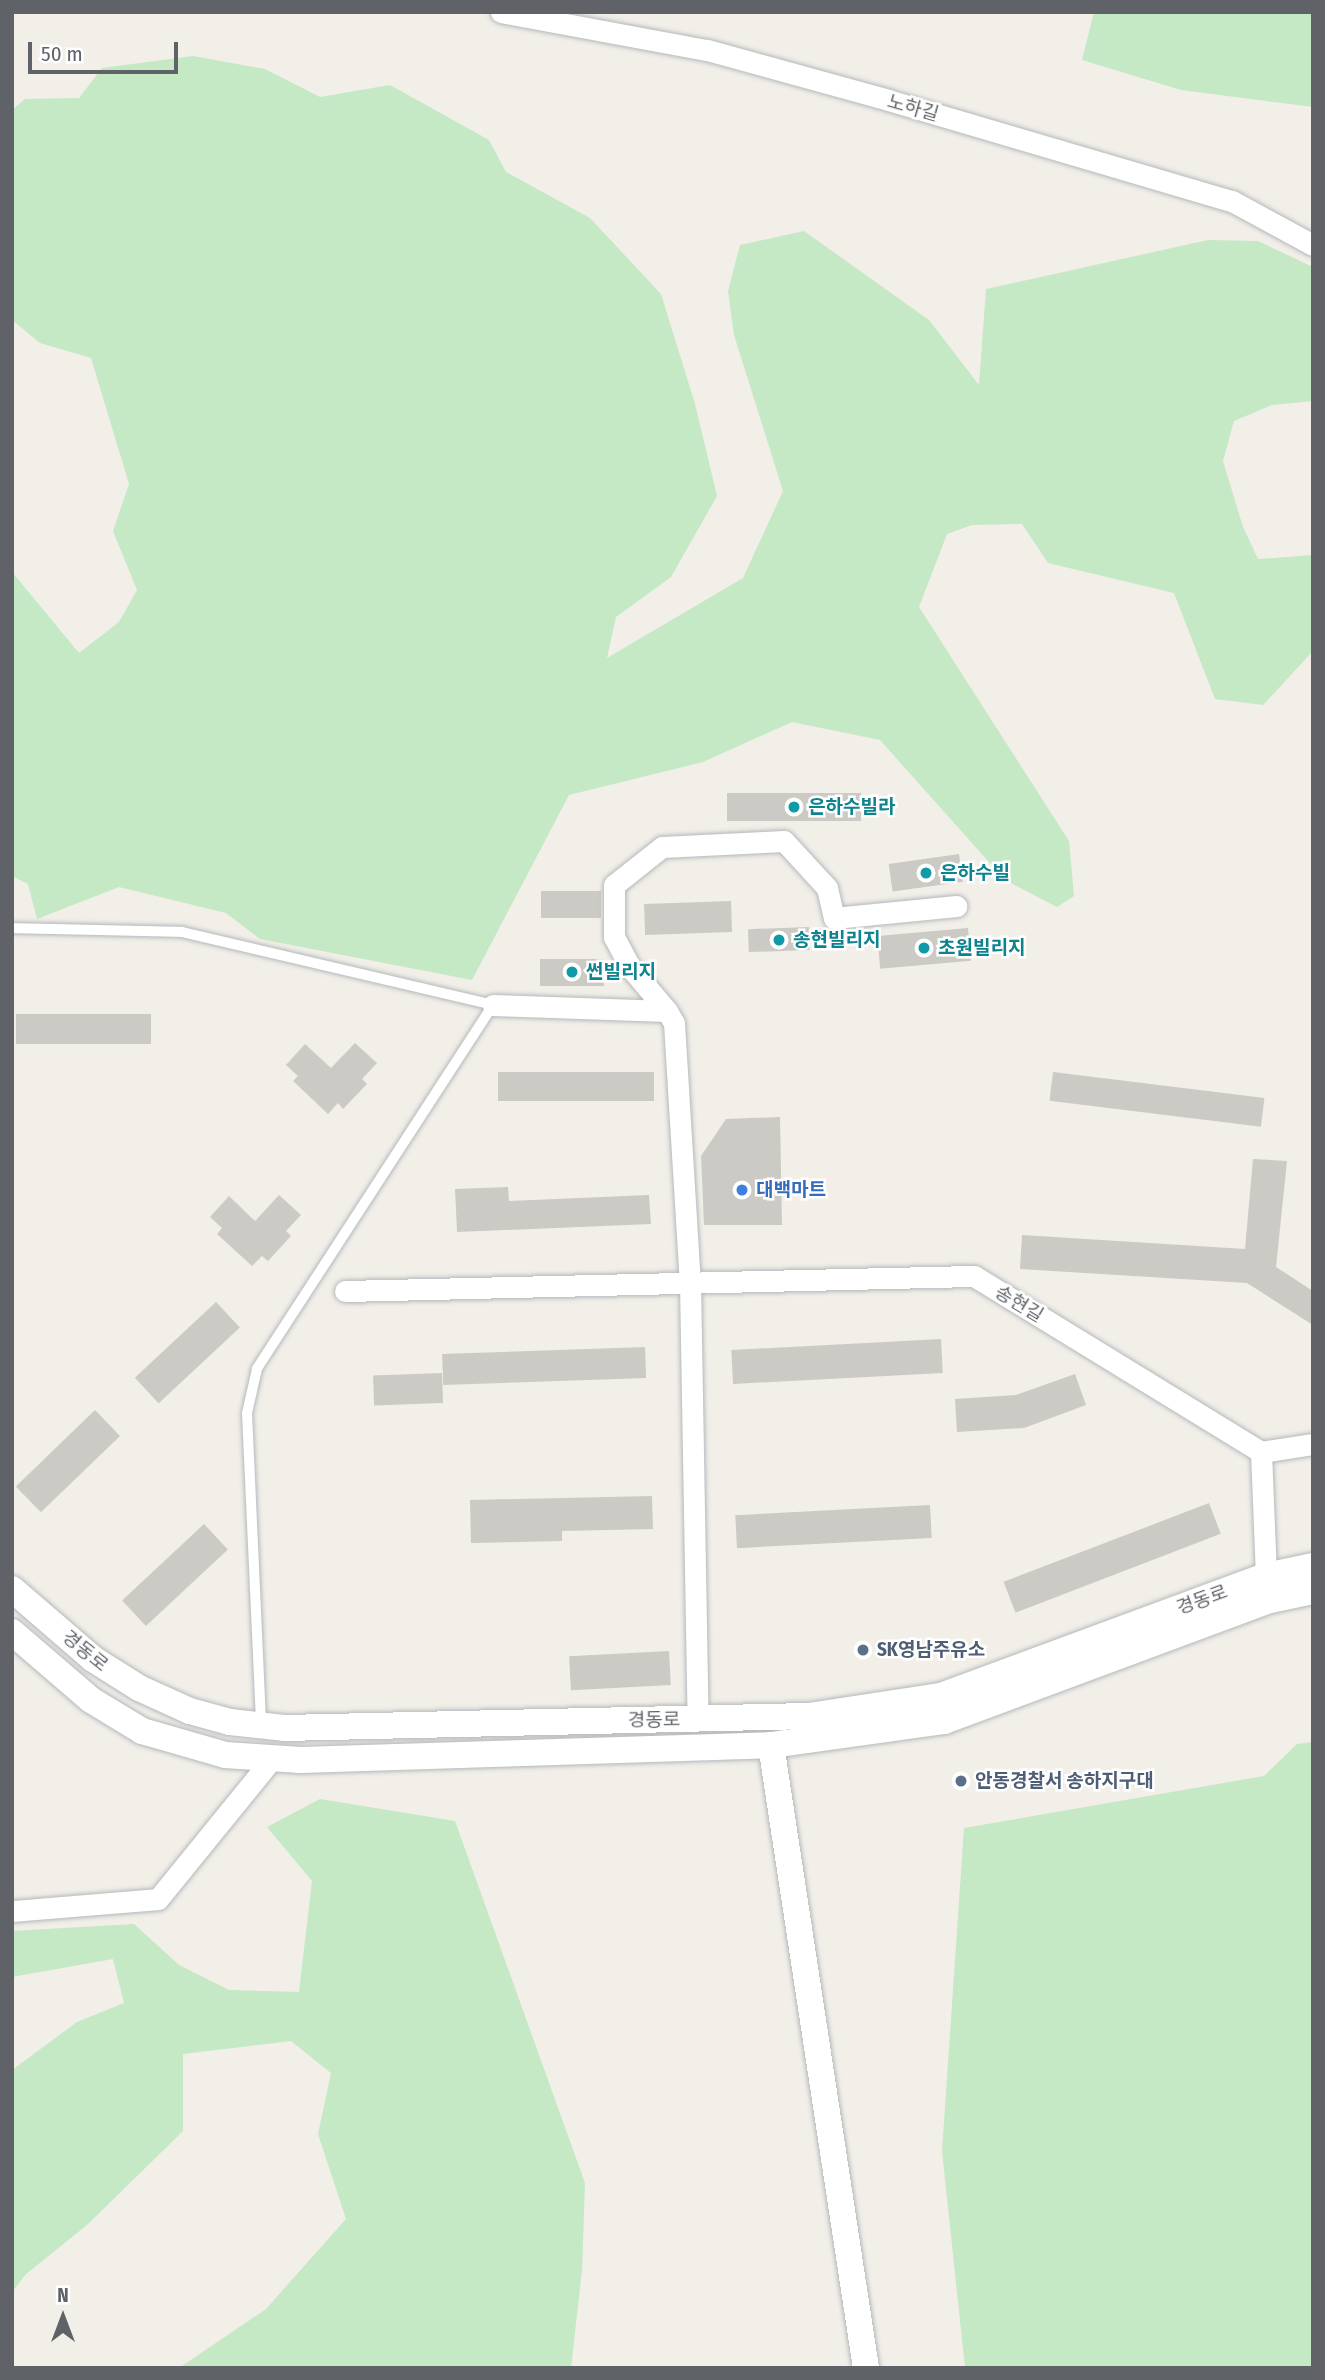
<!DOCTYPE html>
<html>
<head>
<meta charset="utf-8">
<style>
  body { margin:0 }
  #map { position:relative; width:1325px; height:2380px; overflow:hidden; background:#f1efe8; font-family:"Fira Sans Condensed","Noto Sans KR",sans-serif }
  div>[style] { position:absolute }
  .green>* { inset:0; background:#c5e8c5 }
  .building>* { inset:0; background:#cccac5; transform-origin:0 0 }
  .roads { filter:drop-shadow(0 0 2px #b5b8bc) drop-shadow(0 0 2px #b5b8bc) }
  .service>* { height:10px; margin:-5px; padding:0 5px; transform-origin:5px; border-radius:5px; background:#fff }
  .minor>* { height:21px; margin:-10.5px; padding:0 10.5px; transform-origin:10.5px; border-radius:10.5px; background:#fff }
  .tertiary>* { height:26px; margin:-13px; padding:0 13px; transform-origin:13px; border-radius:13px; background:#fff }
  .dots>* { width:19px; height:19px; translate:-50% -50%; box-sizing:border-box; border:4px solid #fff; border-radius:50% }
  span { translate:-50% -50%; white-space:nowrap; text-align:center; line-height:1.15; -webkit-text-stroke:5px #fff; paint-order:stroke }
  .street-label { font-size:19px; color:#5f6368 }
  .culture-label { font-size:19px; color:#0d838f; font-weight:700 }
  .left { translate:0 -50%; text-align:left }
  .shop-label { font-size:19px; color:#366cbe; font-weight:700 }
  .service-label { font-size:19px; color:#4e5e75; font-weight:700 }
  .frame { position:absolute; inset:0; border:14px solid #5f6368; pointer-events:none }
  .north { position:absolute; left:28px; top:2282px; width:70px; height:70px; -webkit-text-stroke:5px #fff; paint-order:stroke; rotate:0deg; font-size:19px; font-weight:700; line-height:28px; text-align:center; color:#5f6368 }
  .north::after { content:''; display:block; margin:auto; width:24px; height:32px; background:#5f6368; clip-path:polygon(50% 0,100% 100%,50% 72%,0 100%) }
  .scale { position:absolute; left:28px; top:42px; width:150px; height:32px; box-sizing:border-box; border:4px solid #5f6368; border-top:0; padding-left:9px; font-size:21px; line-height:24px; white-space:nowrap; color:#5f6368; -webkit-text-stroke:5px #fff; paint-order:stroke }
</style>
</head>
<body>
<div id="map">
  <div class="green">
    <i style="clip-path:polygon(1094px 12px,1313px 12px,1313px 107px,1181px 90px,1082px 60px)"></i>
    <i style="clip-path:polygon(193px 56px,265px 69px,320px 97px,390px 85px,489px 140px,506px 172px,590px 218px,661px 294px,695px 404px,717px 496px,671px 577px,616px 617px,607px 658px,743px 578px,783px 491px,734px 335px,728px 291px,740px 245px,804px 231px,929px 320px,979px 385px,986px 289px,1208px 240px,1258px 241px,1313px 267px,1313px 401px,1272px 405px,1234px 421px,1223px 461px,1243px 527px,1258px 559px,1313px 555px,1313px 651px,1263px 705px,1215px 699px,1174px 593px,1048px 563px,1022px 524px,972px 525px,947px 534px,919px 607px,1069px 841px,1074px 896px,1057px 907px,1005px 880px,880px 740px,792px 722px,703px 762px,569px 795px,472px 980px,260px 939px,226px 913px,119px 887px,37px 919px,28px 884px,12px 876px,12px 572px,79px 653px,119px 622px,137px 590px,113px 531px,129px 484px,91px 358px,40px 343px,12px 320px,12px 110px,25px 99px,79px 98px,102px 68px)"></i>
    <i style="clip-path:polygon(1313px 1742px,1313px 2368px,965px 2368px,942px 2151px,964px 1828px,1264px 1776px,1297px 1744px)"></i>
    <i style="clip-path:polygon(320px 1799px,455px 1821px,585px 2183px,582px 2270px,571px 2368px,179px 2368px,266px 2309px,346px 2219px,318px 2134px,331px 2073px,291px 2041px,183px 2054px,183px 2131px,87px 2225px,26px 2274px,12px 2292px,12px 2070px,77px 2022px,124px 2003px,113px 1959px,12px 1977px,12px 1931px,134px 1924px,179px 1965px,229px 1990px,299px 1992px,312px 1881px,267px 1827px)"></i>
  </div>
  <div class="building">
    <i style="left:727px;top:793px;width:134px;height:28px"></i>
    <i style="left:959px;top:854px;width:28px;height:71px;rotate:82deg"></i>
    <i style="left:601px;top:891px;width:27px;height:60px;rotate:90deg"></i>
    <i style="left:731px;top:901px;width:31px;height:87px;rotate:88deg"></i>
    <i style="left:809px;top:927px;width:23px;height:61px;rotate:88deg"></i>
    <i style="left:968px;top:928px;width:33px;height:91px;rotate:85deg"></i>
    <i style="left:540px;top:959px;width:64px;height:27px"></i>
    <i style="left:151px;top:1014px;width:30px;height:135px;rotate:90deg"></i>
    <i style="clip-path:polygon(355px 1043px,377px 1063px,362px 1079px,367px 1084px,343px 1109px,338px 1103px,328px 1114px,293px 1081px,298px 1076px,286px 1065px,305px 1044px,331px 1068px)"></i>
    <i style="left:654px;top:1072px;width:29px;height:156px;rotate:90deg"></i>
    <i style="left:1053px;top:1072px;width:213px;height:29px;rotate:7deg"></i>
    <i style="clip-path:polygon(780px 1117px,782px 1225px,704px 1225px,701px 1156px,726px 1119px)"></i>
    <i style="clip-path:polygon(1253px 1159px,1287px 1161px,1276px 1267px,1313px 1291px,1313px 1325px,1247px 1283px,1020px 1269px,1022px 1235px,1245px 1249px)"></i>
    <i style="clip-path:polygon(508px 1187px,509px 1201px,649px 1195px,651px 1224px,457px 1232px,455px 1189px)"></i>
    <i style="clip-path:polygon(279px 1195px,301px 1215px,286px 1231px,291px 1236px,268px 1261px,262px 1256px,252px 1266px,217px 1234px,222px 1228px,210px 1217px,229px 1196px,255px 1221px)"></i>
    <i style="left:216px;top:1302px;width:35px;height:111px;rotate:47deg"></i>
    <i style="left:941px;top:1339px;width:34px;height:210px;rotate:87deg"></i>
    <i style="left:645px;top:1347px;width:31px;height:203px;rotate:88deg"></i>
    <i style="left:442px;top:1373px;width:30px;height:69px;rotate:88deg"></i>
    <i style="clip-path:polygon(1075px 1374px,1086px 1405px,1024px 1428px,957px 1432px,955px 1399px,1016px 1395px)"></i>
    <i style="left:95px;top:1410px;width:36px;height:110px;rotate:46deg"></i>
    <i style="clip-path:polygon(652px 1496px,653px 1529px,562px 1531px,562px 1541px,471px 1543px,470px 1500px)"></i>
    <i style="left:1209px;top:1503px;width:33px;height:220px;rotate:69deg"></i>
    <i style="left:930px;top:1505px;width:33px;height:195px;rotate:87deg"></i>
    <i style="left:204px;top:1524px;width:35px;height:112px;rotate:47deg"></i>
    <i style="left:669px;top:1651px;width:34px;height:100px;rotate:87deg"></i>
  </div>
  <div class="roads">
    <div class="service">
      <i style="left:12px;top:928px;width:170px;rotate:1.3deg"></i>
      <i style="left:182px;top:932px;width:319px;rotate:13.2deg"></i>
      <i style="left:493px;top:1005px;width:434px;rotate:123deg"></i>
      <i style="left:257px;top:1369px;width:45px;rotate:102.8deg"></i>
      <i style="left:247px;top:1413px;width:311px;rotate:87.4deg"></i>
    </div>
    <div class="minor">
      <i style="left:501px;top:12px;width:209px;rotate:10.5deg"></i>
      <i style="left:707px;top:50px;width:188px;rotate:15.4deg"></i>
      <i style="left:888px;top:100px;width:359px;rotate:16.4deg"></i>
      <i style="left:1232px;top:201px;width:92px;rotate:28.5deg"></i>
      <i style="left:493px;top:1005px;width:174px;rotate:2deg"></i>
      <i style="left:667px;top:1011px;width:14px;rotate:60deg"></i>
      <i style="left:674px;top:1023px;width:259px;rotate:86.5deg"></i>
      <i style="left:690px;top:1282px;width:438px;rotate:89deg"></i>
      <i style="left:667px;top:1011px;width:57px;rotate:-130.1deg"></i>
      <i style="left:630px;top:967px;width:34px;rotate:-118deg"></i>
      <i style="left:614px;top:937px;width:52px;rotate:-90deg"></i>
      <i style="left:614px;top:885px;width:61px;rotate:-38.4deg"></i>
      <i style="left:662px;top:847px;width:122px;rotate:-2.8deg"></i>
      <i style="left:784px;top:841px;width:64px;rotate:47.5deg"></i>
      <i style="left:827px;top:888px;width:31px;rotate:77deg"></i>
      <i style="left:834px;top:918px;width:123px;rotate:-5.6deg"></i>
      <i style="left:345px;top:1291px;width:629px;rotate:-1.37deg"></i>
      <i style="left:974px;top:1276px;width:337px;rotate:31.5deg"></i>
      <i style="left:1261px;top:1452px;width:53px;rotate:-8.7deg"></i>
      <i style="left:1261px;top:1452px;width:124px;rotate:87.7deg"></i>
      <i style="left:12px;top:1911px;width:146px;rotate:-4.7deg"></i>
      <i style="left:158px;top:1899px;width:179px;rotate:-50.9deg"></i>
    </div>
    <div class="tertiary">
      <i style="left:12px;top:1589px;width:107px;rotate:40.8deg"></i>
      <i style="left:93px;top:1659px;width:54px;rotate:32.2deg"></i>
      <i style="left:139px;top:1688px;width:56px;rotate:24.3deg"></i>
      <i style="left:190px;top:1711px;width:41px;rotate:15.4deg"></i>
      <i style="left:230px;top:1722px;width:54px;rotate:6.3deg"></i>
      <i style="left:284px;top:1728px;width:526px;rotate:-1.31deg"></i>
      <i style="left:810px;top:1716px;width:133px;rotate:-8.7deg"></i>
      <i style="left:941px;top:1696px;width:346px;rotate:-20.3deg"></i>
      <i style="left:1266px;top:1576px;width:48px;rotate:-12deg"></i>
      <i style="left:12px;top:1632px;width:104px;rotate:40.7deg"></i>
      <i style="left:91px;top:1700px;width:60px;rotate:31.3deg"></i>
      <i style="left:142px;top:1731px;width:86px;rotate:16.1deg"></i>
      <i style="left:225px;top:1755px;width:76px;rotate:3.8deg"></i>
      <i style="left:301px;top:1760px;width:470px;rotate:-1.8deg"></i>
      <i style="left:771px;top:1745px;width:175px;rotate:-7.9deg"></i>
      <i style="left:944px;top:1721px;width:348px;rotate:-20.4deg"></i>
      <i style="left:1270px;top:1600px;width:44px;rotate:-11.8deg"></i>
      <i style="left:771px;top:1745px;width:630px;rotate:81.33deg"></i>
    </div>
  </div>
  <div class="dots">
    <i style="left:794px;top:807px;background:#0f9aa8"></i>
    <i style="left:926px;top:873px;background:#0f9aa8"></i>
    <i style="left:779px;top:940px;background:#0f9aa8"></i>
    <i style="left:924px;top:948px;background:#0f9aa8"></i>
    <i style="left:572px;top:972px;background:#0f9aa8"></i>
    <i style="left:742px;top:1190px;background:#3f7fe0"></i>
    <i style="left:863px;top:1650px;background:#5c6f8a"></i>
    <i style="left:961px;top:1781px;background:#5c6f8a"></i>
  </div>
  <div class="street-label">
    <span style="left:913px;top:108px;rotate:16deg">노하길</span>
    <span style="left:1019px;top:1304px;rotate:31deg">송현길</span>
    <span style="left:1202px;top:1600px;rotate:-20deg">경동로</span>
    <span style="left:85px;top:1651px;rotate:39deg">경동로</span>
    <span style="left:654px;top:1720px;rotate:-1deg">경동로</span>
  </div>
  <div class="culture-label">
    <span class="left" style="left:808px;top:807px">은하수빌라</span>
    <span class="left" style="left:940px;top:873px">은하수빌</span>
    <span class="left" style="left:793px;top:940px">송현빌리지</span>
    <span class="left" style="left:938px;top:948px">초원빌리지</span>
    <span class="left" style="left:586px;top:972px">썬빌리지</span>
  </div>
  <div class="shop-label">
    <span class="left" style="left:756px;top:1190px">대백마트</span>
  </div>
  <div class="service-label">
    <span class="left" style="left:877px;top:1650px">SK영남주유소</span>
    <span class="left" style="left:975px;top:1781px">안동경찰서 송하지구대</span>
  </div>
  <div class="frame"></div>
  <div class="north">N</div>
  <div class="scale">50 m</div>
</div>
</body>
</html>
